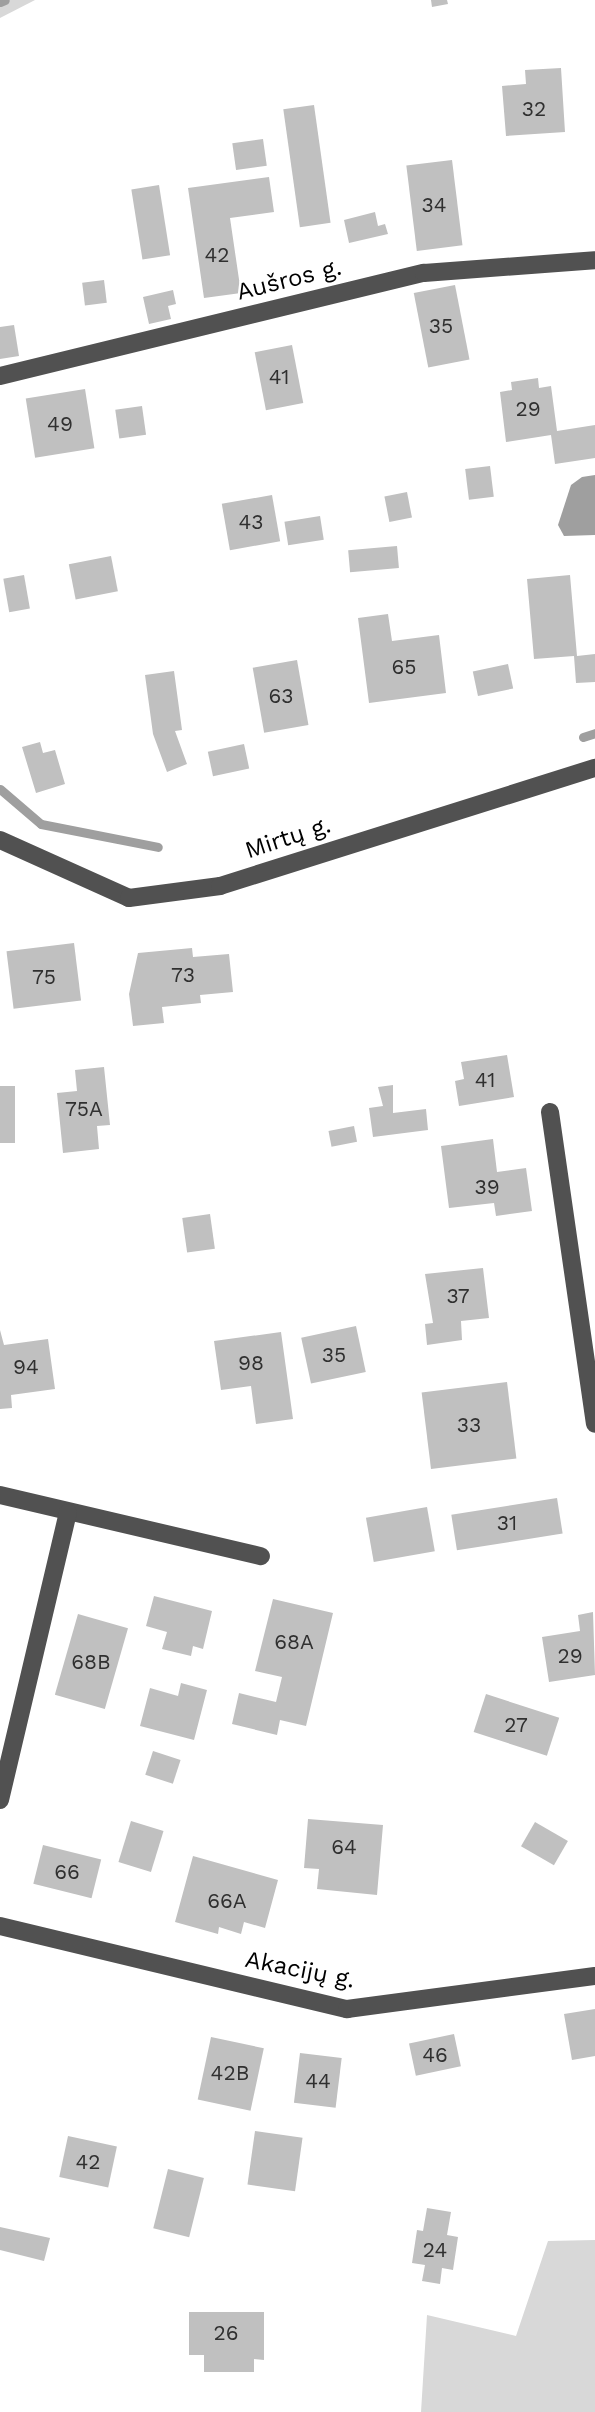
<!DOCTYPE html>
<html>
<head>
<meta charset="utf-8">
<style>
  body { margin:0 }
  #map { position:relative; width:595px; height:2412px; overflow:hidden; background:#fff; font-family:"Work Sans",sans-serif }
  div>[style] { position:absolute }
  .green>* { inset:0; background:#d8d8d8 }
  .water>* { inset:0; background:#9f9f9f }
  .stream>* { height:9px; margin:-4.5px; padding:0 4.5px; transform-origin:4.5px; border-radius:4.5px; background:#9f9f9f }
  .building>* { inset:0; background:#c0c0c0; transform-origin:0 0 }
  .minor>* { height:18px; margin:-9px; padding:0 9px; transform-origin:9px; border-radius:9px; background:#515151 }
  span { translate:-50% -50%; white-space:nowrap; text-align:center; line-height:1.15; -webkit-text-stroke:5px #fff; paint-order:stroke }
  .number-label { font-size:21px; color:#303030 }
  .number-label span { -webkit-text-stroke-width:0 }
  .street-label { font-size:24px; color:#000 }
</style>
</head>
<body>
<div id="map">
  <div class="green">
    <i style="clip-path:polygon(0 0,35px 0,0 18px)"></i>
    <i style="clip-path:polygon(595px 2240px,595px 2412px,421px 2412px,427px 2315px,516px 2336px,548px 2241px)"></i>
  </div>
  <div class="water">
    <i style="clip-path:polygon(595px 475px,595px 535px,564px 536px,558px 525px,571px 485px,582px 477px)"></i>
  </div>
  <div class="stream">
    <i style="left:0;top:2px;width:5px;rotate:-22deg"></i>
    <i style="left:583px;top:737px;width:13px;rotate:-18deg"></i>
    <i style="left:0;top:789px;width:54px;rotate:40.5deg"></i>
    <i style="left:41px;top:824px;width:119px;rotate:11.1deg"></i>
  </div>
  <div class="building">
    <i style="clip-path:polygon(431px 0,447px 0,448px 4px,432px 7px)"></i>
    <i style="clip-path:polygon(561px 68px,565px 132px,506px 136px,502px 86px,526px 84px,525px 70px)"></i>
    <i style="left:314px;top:105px;width:119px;height:31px;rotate:82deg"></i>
    <i style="left:263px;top:139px;width:27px;height:31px;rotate:82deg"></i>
    <i style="left:452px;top:160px;width:86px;height:46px;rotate:83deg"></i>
    <i style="clip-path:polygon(269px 177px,274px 212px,230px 218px,241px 293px,204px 298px,188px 188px)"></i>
    <i style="left:159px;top:185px;width:71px;height:28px;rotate:81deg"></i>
    <i style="clip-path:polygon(375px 212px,378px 226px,385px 224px,388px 234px,349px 243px,344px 220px)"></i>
    <i style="left:104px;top:280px;width:23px;height:22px;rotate:83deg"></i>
    <i style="left:455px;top:285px;width:76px;height:42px;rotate:79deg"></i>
    <i style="clip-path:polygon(173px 290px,176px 304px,168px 306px,171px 319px,149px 324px,143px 297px)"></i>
    <i style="clip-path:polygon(14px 325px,19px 356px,0 359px,0 327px)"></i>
    <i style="left:292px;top:345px;width:59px;height:38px;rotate:79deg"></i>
    <i style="clip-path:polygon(538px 378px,539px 388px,551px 386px,557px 431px,595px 425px,595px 458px,555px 464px,551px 435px,506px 442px,500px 392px,512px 390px,511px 382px)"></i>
    <i style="left:85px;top:389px;width:60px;height:60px;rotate:81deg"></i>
    <i style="left:142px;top:406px;width:29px;height:27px;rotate:82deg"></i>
    <i style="left:490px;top:466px;width:31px;height:25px;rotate:83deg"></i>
    <i style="left:407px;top:492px;width:26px;height:23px;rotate:79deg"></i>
    <i style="left:272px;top:495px;width:47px;height:51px;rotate:80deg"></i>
    <i style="left:320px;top:516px;width:24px;height:36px;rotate:81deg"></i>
    <i style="left:397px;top:546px;width:22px;height:49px;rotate:85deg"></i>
    <i style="left:111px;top:556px;width:36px;height:43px;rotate:79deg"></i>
    <i style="left:24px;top:575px;width:34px;height:21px;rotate:80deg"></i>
    <i style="clip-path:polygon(570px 575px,577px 656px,595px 654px,595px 682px,576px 683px,574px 656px,534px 659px,527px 579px)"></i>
    <i style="clip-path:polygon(388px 614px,392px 641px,439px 635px,446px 693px,369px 703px,358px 618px)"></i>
    <i style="left:297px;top:660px;width:66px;height:45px;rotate:80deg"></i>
    <i style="left:508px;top:664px;width:25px;height:36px;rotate:78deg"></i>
    <i style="clip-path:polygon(174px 671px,182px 730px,175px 731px,187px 764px,167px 772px,153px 734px,145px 675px)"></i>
    <i style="clip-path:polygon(40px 742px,43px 753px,55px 750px,65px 784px,36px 793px,22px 747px)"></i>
    <i style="left:244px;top:744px;width:25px;height:37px;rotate:78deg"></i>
    <i style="left:74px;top:943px;width:58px;height:68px;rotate:83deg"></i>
    <i style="clip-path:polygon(192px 948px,193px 957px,229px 954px,233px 992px,200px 995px,201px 1003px,162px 1007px,164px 1023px,133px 1026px,129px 994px,138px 953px)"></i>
    <i style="clip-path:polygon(507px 1055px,514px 1097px,459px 1106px,455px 1081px,464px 1079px,461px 1062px)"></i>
    <i style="clip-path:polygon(104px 1067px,110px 1125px,97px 1126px,99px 1149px,63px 1153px,57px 1093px,77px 1091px,75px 1070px)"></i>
    <i style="clip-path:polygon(393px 1085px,393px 1113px,426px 1109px,428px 1130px,373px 1137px,369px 1108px,383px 1106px,378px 1087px)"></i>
    <i style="left:0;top:1086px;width:15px;height:57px"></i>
    <i style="left:354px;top:1126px;width:16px;height:26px;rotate:79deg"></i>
    <i style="clip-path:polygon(493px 1139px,497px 1172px,526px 1168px,532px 1211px,496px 1216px,494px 1203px,449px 1208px,441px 1146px)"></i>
    <i style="left:210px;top:1214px;width:35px;height:28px;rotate:82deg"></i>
    <i style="clip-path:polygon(483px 1268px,489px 1318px,461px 1321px,462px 1340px,427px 1345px,425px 1324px,433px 1323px,425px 1274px)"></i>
    <i style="left:356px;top:1326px;width:47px;height:56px;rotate:78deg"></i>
    <i style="clip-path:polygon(0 1330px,4px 1345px,48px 1339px,55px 1389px,11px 1395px,12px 1408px,0 1409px)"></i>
    <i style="clip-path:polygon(281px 1332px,293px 1419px,256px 1424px,251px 1386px,221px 1390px,214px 1341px)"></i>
    <i style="left:507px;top:1382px;width:77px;height:86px;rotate:83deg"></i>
    <i style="left:557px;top:1498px;width:36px;height:107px;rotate:81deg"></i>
    <i style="left:427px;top:1507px;width:45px;height:62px;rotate:80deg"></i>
    <i style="clip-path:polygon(154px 1596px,212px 1611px,203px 1649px,193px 1646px,191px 1656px,162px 1649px,167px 1632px,146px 1626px)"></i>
    <i style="clip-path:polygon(273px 1599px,333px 1613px,306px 1726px,280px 1720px,277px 1735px,232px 1724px,239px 1693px,276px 1702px,282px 1677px,255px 1671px)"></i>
    <i style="clip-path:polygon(593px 1612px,595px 1675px,549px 1682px,542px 1637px,580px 1631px,578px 1615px)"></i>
    <i style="left:78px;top:1614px;width:52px;height:84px;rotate:16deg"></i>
    <i style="clip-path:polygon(181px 1683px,207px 1690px,194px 1740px,140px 1726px,150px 1688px,178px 1696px)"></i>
    <i style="left:486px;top:1694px;width:77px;height:40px;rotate:18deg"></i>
    <i style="left:153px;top:1751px;width:29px;height:25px;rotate:18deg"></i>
    <i style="clip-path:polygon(308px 1819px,383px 1825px,377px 1895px,317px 1889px,319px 1869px,304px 1868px)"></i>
    <i style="left:131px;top:1821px;width:34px;height:43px;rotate:17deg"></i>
    <i style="left:535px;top:1822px;width:38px;height:28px;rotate:30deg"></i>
    <i style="left:43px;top:1845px;width:60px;height:40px;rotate:14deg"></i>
    <i style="clip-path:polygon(193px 1856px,278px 1880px,265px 1928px,244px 1922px,241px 1934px,219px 1927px,218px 1934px,175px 1922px)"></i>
    <i style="clip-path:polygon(595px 2009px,595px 2056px,572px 2060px,564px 2014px)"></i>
    <i style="left:454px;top:2034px;width:33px;height:46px;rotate:78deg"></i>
    <i style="left:211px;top:2037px;width:54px;height:64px;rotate:12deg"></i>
    <i style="left:300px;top:2053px;width:42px;height:50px;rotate:7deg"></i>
    <i style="left:255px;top:2131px;width:48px;height:54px;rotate:8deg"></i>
    <i style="left:68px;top:2136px;width:50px;height:42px;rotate:12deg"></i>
    <i style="left:168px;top:2169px;width:37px;height:61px;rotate:14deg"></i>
    <i style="clip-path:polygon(427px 2208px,451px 2212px,447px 2235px,458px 2237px,453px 2270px,442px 2268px,440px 2284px,422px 2281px,425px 2265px,412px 2263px,417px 2230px,423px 2231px)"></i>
    <i style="clip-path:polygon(0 2227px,50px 2238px,44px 2261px,0 2250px)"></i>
    <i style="clip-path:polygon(189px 2312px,264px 2312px,264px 2360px,254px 2359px,254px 2372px,204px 2372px,204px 2355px,189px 2355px)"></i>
  </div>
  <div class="minor">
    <i style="left:0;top:376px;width:436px;rotate:-13.7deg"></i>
    <i style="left:424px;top:273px;width:171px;rotate:-4.3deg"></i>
    <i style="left:0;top:840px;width:141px;rotate:24.2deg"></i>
    <i style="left:129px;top:898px;width:92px;rotate:-7.5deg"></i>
    <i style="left:220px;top:886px;width:393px;rotate:-17.5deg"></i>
    <i style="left:550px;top:1112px;width:315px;rotate:81.8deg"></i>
    <i style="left:0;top:1495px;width:268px;rotate:13.2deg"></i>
    <i style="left:0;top:1800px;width:295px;rotate:-76.7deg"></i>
    <i style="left:0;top:1926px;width:357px;rotate:13.5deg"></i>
    <i style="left:347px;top:2009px;width:250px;rotate:-7.6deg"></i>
  </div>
  <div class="number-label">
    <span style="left:534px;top:109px">32</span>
    <span style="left:434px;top:205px">34</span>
    <span style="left:217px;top:255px">42</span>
    <span style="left:441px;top:326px">35</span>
    <span style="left:279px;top:377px">41</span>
    <span style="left:528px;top:409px">29</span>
    <span style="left:60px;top:424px">49</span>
    <span style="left:251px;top:522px">43</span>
    <span style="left:404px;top:667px">65</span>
    <span style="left:281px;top:696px">63</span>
    <span style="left:183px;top:975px">73</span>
    <span style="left:44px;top:977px">75</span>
    <span style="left:485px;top:1080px">41</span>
    <span style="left:84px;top:1109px">75A</span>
    <span style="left:487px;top:1187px">39</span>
    <span style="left:458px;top:1296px">37</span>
    <span style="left:334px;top:1355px">35</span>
    <span style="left:251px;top:1363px">98</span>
    <span style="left:26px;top:1367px">94</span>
    <span style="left:469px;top:1425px">33</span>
    <span style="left:507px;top:1523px">31</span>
    <span style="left:294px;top:1642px">68A</span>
    <span style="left:570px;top:1656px">29</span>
    <span style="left:91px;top:1662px">68B</span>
    <span style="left:516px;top:1725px">27</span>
    <span style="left:344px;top:1847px">64</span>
    <span style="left:67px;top:1872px">66</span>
    <span style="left:227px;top:1901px">66A</span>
    <span style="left:435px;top:2055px">46</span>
    <span style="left:230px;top:2073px">42B</span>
    <span style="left:318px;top:2081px">44</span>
    <span style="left:88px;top:2162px">42</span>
    <span style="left:435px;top:2250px">24</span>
    <span style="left:226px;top:2333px">26</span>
  </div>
  <div class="street-label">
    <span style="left:289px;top:280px;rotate:-14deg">Aušros g.</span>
    <span style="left:288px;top:838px;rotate:-18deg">Mirtų g.</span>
    <span style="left:300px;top:1970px;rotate:11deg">Akacijų g.</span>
  </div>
</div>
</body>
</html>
